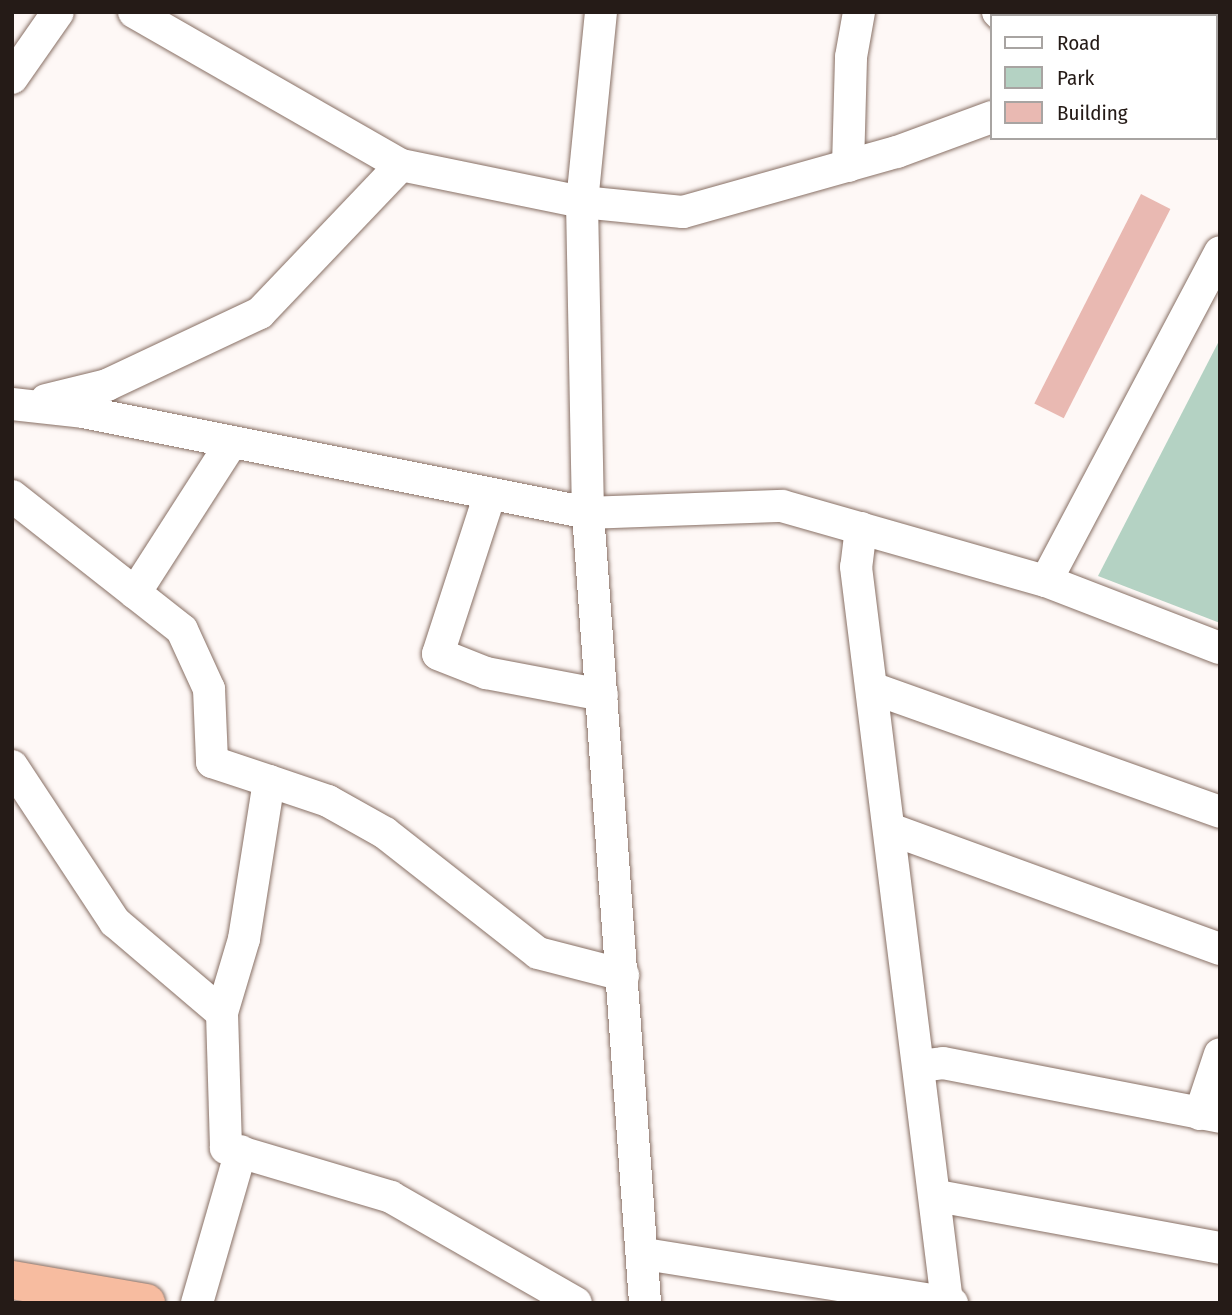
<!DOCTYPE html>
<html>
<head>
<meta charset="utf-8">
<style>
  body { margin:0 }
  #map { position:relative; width:1232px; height:1315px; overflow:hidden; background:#fef8f6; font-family:"Fira Sans Condensed",sans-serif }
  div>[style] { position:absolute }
  .green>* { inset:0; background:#b4d2c3 }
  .building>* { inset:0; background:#e9b9b2; transform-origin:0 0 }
  .roads { filter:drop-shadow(0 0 2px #887065) drop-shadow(0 0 2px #887065) }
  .minor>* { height:32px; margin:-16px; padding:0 16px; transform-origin:16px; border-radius:16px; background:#fff }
  .highway>* { height:38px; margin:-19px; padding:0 19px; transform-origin:19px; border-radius:19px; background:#f7bca0 }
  span { translate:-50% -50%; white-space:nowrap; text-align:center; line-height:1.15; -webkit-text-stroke:5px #fff; paint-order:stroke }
  .frame { position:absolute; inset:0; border:14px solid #251b17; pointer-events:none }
  .legend { position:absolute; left:990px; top:14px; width:228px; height:126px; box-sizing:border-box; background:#fff; border:2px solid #a8a4a2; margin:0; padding:9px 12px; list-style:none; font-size:21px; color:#251b17 }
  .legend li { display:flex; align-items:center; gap:14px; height:35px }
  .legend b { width:35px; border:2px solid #a8a4a2 }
</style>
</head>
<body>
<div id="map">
  <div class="green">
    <i style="clip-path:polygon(1220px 339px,1220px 623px,1098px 576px)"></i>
  </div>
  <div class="building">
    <i style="left:1141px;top:194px;width:33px;height:235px;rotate:27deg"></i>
  </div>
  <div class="roads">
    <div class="minor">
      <i style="left:134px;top:12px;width:308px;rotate:29.8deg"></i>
      <i style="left:401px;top:165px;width:185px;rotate:11.6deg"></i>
      <i style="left:582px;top:202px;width:101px;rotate:5.7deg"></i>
      <i style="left:683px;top:212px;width:222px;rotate:-15.7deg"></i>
      <i style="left:897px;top:152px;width:101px;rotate:-20.2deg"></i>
      <i style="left:601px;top:12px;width:191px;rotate:95.7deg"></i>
      <i style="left:582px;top:202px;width:311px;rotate:88.9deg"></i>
      <i style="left:588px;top:513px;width:792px;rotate:85.87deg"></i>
      <i style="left:998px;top:12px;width:6px;rotate:45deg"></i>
      <i style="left:1129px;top:12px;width:4px;rotate:63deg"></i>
      <i style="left:12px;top:78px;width:80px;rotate:-55.1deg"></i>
      <i style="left:1216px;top:87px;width:4px;rotate:27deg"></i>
      <i style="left:848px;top:166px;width:109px;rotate:-88.4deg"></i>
      <i style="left:851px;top:57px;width:46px;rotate:-79.9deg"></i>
      <i style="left:46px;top:400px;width:63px;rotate:-13.8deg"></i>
      <i style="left:107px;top:385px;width:169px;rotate:-25.2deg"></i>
      <i style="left:260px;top:313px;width:204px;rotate:-46.4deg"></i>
      <i style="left:12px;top:404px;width:71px;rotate:6.4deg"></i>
      <i style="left:83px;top:412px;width:515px;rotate:11.31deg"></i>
      <i style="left:588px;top:513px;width:194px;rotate:-2.1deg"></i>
      <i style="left:782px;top:506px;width:274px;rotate:15.9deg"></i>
      <i style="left:1046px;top:581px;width:186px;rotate:21.1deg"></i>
      <i style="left:490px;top:494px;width:168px;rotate:108deg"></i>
      <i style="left:438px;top:654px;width:52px;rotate:21.6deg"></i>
      <i style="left:486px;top:673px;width:118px;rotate:10.7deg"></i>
      <i style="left:12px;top:496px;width:216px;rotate:38.2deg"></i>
      <i style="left:182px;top:630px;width:65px;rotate:65.4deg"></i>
      <i style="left:209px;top:689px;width:73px;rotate:87.6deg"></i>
      <i style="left:212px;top:762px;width:60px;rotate:18.4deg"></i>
      <i style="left:269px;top:781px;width:160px;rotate:99deg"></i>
      <i style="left:244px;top:939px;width:77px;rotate:106.6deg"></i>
      <i style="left:861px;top:528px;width:39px;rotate:97deg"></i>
      <i style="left:856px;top:567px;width:741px;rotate:82.94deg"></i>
      <i style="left:1046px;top:581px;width:372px;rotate:-62.1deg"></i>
      <i style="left:135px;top:593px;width:179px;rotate:-57.3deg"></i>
      <i style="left:872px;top:688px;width:369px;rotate:19.6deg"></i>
      <i style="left:12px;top:766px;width:187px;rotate:56.6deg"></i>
      <i style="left:115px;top:922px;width:140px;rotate:40.4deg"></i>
      <i style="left:222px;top:1013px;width:135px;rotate:88.3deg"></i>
      <i style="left:226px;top:1148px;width:172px;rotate:16.5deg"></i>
      <i style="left:391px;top:1197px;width:213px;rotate:29.8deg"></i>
      <i style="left:269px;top:781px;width:62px;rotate:18.7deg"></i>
      <i style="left:328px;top:801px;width:65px;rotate:29.3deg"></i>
      <i style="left:385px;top:833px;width:194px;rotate:38.1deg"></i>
      <i style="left:538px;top:953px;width:88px;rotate:14.5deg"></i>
      <i style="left:890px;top:829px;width:351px;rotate:20deg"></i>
      <i style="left:920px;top:1066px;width:23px;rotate:-7deg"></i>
      <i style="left:943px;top:1063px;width:282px;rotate:11deg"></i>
      <i style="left:1200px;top:1114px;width:63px;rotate:-71.6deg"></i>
      <i style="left:937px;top:1196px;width:288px;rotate:10.4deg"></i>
      <i style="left:645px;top:1254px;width:311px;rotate:9.1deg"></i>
      <i style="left:197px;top:1303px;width:158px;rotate:-73.9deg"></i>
    </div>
    <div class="highway">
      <i style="left:12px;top:1280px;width:136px;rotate:9.7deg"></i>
    </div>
  </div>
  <div class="frame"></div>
  <ul class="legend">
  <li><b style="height:9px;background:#fff"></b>Road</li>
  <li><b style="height:19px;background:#b4d2c3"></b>Park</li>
  <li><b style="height:19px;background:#e9b9b2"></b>Building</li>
  </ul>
</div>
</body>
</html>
